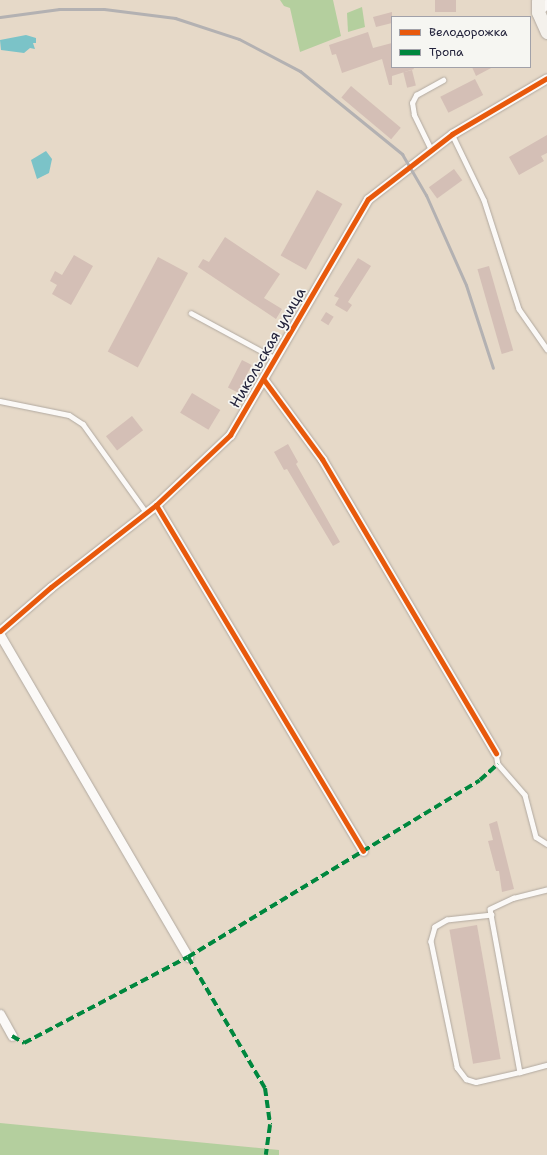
<!DOCTYPE html>
<html>
<head>
<meta charset="utf-8">
<style>
  body { margin:0 }
  #map { position:relative; width:547px; height:1155px; overflow:hidden; background:#e6d9c8; font-family:"Shantell Sans",sans-serif }
  div>[style] { position:absolute }
  .green>* { inset:0; background:#b4cf9e }
  .water>* { inset:0; background:#7bc3c8 }
  .building>* { inset:0; background:#d4bfb6; transform-origin:0 0 }
  .roads { filter:drop-shadow(0 0 1px #b1a9a0) drop-shadow(0 0 1px #b1a9a0) }
  .service>* { height:4.5px; margin:-2.25px; padding:0 2.25px; transform-origin:2.25px; border-radius:2.25px; background:#fbf9f7 }
  .minor>* { height:9px; margin:-4.5px; padding:0 4.5px; transform-origin:4.5px; border-radius:4.5px; background:#fbf9f7 }
  .secondary>* { height:13px; margin:-6.5px; padding:0 6.5px; transform-origin:6.5px; border-radius:6.5px; background:#f4f1ec }
  .rail>* { height:3px; margin:-1.5px; padding:0 1.5px; transform-origin:1.5px; border-radius:1.5px; background:#b3b1b2 }
  .quiet>* { height:4px; margin-top:-2px; transform-origin:0; background:repeating-linear-gradient(90deg,#00873e 0 8px,transparent 0 12px) }
  .cycleway>* { height:5px; margin:-2.5px; padding:0 2.5px; transform-origin:2.5px; border-radius:2.5px; background:#e8590c }
  span { translate:-50% -50%; white-space:nowrap; text-align:center; line-height:1.15; -webkit-text-stroke:3.5px #f6f6f2; paint-order:stroke }
  .street-label { font-size:15px; color:#22223b }
  .legend { position:absolute; left:391px; top:16px; width:140px; height:52px; box-sizing:border-box; background:#f6f6f2; border:1px solid #a1a1a9; margin:0; padding:5px 7px; list-style:none; font-size:12px; color:#22223b }
  .legend li { display:flex; align-items:center; gap:8px; height:20px }
  .legend b { width:20px; border:1px solid #a1a1a9 }
</style>
</head>
<body>
<div id="map">
  <div class="green">
    <i style="clip-path:polygon(280px 0,333px 0,341px 36px,300px 52px,290px 8px,284px 6px)"></i>
    <i style="clip-path:polygon(362px 7px,365px 27px,348px 32px,347px 13px)"></i>
    <i style="clip-path:polygon(0 1123px,279px 1150px,279px 1155px,0 1155px)"></i>
  </div>
  <div class="water">
    <i style="clip-path:polygon(26px 35px,36px 38px,36px 43px,33px 43px,35px 49px,30px 48px,24px 53px,1px 50px,0 40px)"></i>
    <i style="clip-path:polygon(46px 151px,52px 159px,49px 173px,37px 179px,31px 160px)"></i>
  </div>
  <div class="building">
    <i style="left:435px;top:0;width:21px;height:12px"></i>
    <i style="clip-path:polygon(392px 12px,392px 23px,376px 27px,373px 17px)"></i>
    <i style="clip-path:polygon(368px 32px,373px 48px,392px 43px,392px 67px,413px 67px,414px 69px,392px 76px,392px 85px,389px 85px,382px 59px,342px 73px,336px 54px,332px 55px,329px 45px)"></i>
    <i style="clip-path:polygon(472px 67px,493px 67px,476px 76px)"></i>
    <i style="left:412px;top:70px;width:16px;height:9px;rotate:76deg"></i>
    <i style="left:475px;top:79px;width:18px;height:39px;rotate:63deg"></i>
    <i style="left:351px;top:86px;width:65px;height:15px;rotate:40deg"></i>
    <i style="clip-path:polygon(547px 135px,547px 153px,541px 156px,544px 161px,519px 175px,509px 157px)"></i>
    <i style="left:454px;top:169px;width:14px;height:31px;rotate:54deg"></i>
    <i style="left:317px;top:190px;width:29px;height:75px;rotate:29deg"></i>
    <i style="clip-path:polygon(225px 237px,280px 274px,264px 298px,282px 309px,276px 319px,198px 267px,203px 259px,209px 262px)"></i>
    <i style="clip-path:polygon(74px 255px,93px 266px,71px 305px,52px 294px,57px 285px,50px 281px,55px 271px,62px 275px)"></i>
    <i style="left:158px;top:257px;width:34px;height:107px;rotate:28deg"></i>
    <i style="clip-path:polygon(358px 258px,371px 266px,348px 302px,352px 305px,347px 312px,335px 305px,339px 298px,334px 296px)"></i>
    <i style="left:489px;top:266px;width:88px;height:12px;rotate:74deg"></i>
    <i style="left:326px;top:312px;width:9px;height:10px;rotate:32deg"></i>
    <i style="left:242px;top:360px;width:11px;height:31px;rotate:27deg"></i>
    <i style="left:192px;top:393px;width:33px;height:23px;rotate:31deg"></i>
    <i style="left:132px;top:416px;width:18px;height:33px;rotate:52deg"></i>
    <i style="clip-path:polygon(288px 444px,298px 462px,296px 464px,340px 542px,333px 546px,287px 469px,284px 470px,274px 452px)"></i>
    <i style="clip-path:polygon(497px 821px,514px 889px,502px 892px,499px 871px,496px 871px,488px 841px,493px 840px,489px 824px)"></i>
    <i style="left:477px;top:925px;width:136px;height:28px;rotate:80deg"></i>
  </div>
  <div class="roads">
    <div class="service">
      <i style="left:452px;top:134px;width:73px;rotate:64.1deg"></i>
      <i style="left:484px;top:200px;width:114px;rotate:72.2deg"></i>
      <i style="left:519px;top:309px;width:49px;rotate:55deg"></i>
      <i style="left:431px;top:150px;width:39px;rotate:-116deg"></i>
      <i style="left:414px;top:115px;width:12px;rotate:-99deg"></i>
      <i style="left:412px;top:103px;width:9px;rotate:-63deg"></i>
      <i style="left:416px;top:95px;width:31px;rotate:-29deg"></i>
      <i style="left:191px;top:313px;width:97px;rotate:28.4deg"></i>
      <i style="left:0;top:401px;width:70px;rotate:11.5deg"></i>
      <i style="left:69px;top:415px;width:17px;rotate:33deg"></i>
      <i style="left:83px;top:424px;width:108px;rotate:54.4deg"></i>
      <i style="left:496px;top:753px;width:11px;rotate:80deg"></i>
      <i style="left:498px;top:764px;width:41px;rotate:48.9deg"></i>
      <i style="left:525px;top:795px;width:43px;rotate:75.3deg"></i>
      <i style="left:536px;top:837px;width:13px;rotate:32deg"></i>
      <i style="left:547px;top:890px;width:34px;rotate:166deg"></i>
      <i style="left:514px;top:898px;width:26px;rotate:155deg"></i>
      <i style="left:490px;top:909px;width:166px;rotate:79.6deg"></i>
      <i style="left:520px;top:1072px;width:28px;rotate:-15deg"></i>
      <i style="left:492px;top:915px;width:45px;rotate:173.7deg"></i>
      <i style="left:447px;top:920px;width:14px;rotate:150deg"></i>
      <i style="left:435px;top:927px;width:15px;rotate:106deg"></i>
      <i style="left:431px;top:941px;width:129px;rotate:78.3deg"></i>
      <i style="left:457px;top:1067px;width:15px;rotate:53deg"></i>
      <i style="left:466px;top:1079px;width:10px;rotate:17deg"></i>
      <i style="left:476px;top:1082px;width:45px;rotate:-12.8deg"></i>
    </div>
    <div class="minor">
      <i style="left:538px;top:12px;width:13px;rotate:-45deg"></i>
      <i style="left:264px;top:380px;width:98px;rotate:53.7deg"></i>
      <i style="left:322px;top:459px;width:342px;rotate:59.4deg"></i>
      <i style="left:156px;top:505px;width:403px;rotate:59.1deg"></i>
      <i style="left:0;top:631px;width:67px;rotate:-40.8deg"></i>
      <i style="left:51px;top:587px;width:133px;rotate:-38deg"></i>
      <i style="left:156px;top:505px;width:102px;rotate:-43.4deg"></i>
      <i style="left:230px;top:435px;width:273px;rotate:-59.7deg"></i>
      <i style="left:368px;top:199px;width:106px;rotate:-37.7deg"></i>
      <i style="left:452px;top:134px;width:110px;rotate:-30.5deg"></i>
      <i style="left:0;top:635px;width:373px;rotate:59.7deg"></i>
      <i style="left:0;top:1014px;width:25px;rotate:61deg"></i>
    </div>
    <div class="secondary">
      <i style="left:538px;top:0;width:12px;rotate:90deg"></i>
      <i style="left:538px;top:12px;width:22px;rotate:66deg"></i>
    </div>
  </div>
  <div class="rail">
    <i style="left:0;top:17px;width:60px;rotate:-7.7deg"></i>
    <i style="left:59px;top:9px;width:45px"></i>
    <i style="left:104px;top:9px;width:72px;rotate:7.2deg"></i>
    <i style="left:175px;top:18px;width:67px;rotate:18.2deg"></i>
    <i style="left:239px;top:39px;width:69px;rotate:27.7deg"></i>
    <i style="left:300px;top:71px;width:132px;rotate:39.1deg"></i>
    <i style="left:402px;top:154px;width:48px;rotate:59.7deg"></i>
    <i style="left:426px;top:195px;width:98px;rotate:66deg"></i>
    <i style="left:466px;top:285px;width:87px;rotate:72deg"></i>
  </div>
  <div class="quiet">
    <i style="left:188px;top:957px;width:152px;rotate:59.6deg"></i>
    <i style="left:265px;top:1088px;width:37px;rotate:82deg"></i>
    <i style="left:270px;top:1125px;width:30px;rotate:98deg"></i>
    <i style="left:12px;top:1036px;width:14px;rotate:30deg"></i>
    <i style="left:24px;top:1043px;width:185px;rotate:-27.7deg"></i>
    <i style="left:188px;top:957px;width:341px;rotate:-31.2deg"></i>
    <i style="left:480px;top:780px;width:24px;rotate:-42deg"></i>
  </div>
  <div class="cycleway">
    <i style="left:264px;top:380px;width:98px;rotate:53.7deg"></i>
    <i style="left:322px;top:459px;width:342px;rotate:59.4deg"></i>
    <i style="left:156px;top:505px;width:403px;rotate:59.1deg"></i>
    <i style="left:0;top:631px;width:67px;rotate:-40.8deg"></i>
    <i style="left:51px;top:587px;width:133px;rotate:-38deg"></i>
    <i style="left:156px;top:505px;width:102px;rotate:-43.4deg"></i>
    <i style="left:230px;top:435px;width:273px;rotate:-59.7deg"></i>
    <i style="left:368px;top:199px;width:106px;rotate:-37.7deg"></i>
    <i style="left:452px;top:134px;width:110px;rotate:-30.5deg"></i>
  </div>
  <div class="street-label">
    <span style="left:268px;top:348px;rotate:-60deg">Никольская улица</span>
  </div>
  <ul class="legend">
  <li><b style="height:5px;background:#e8590c"></b>Велодорожка</li>
  <li><b style="height:5px;background:#00873e"></b>Тропа</li>
  </ul>
</div>
</body>
</html>
